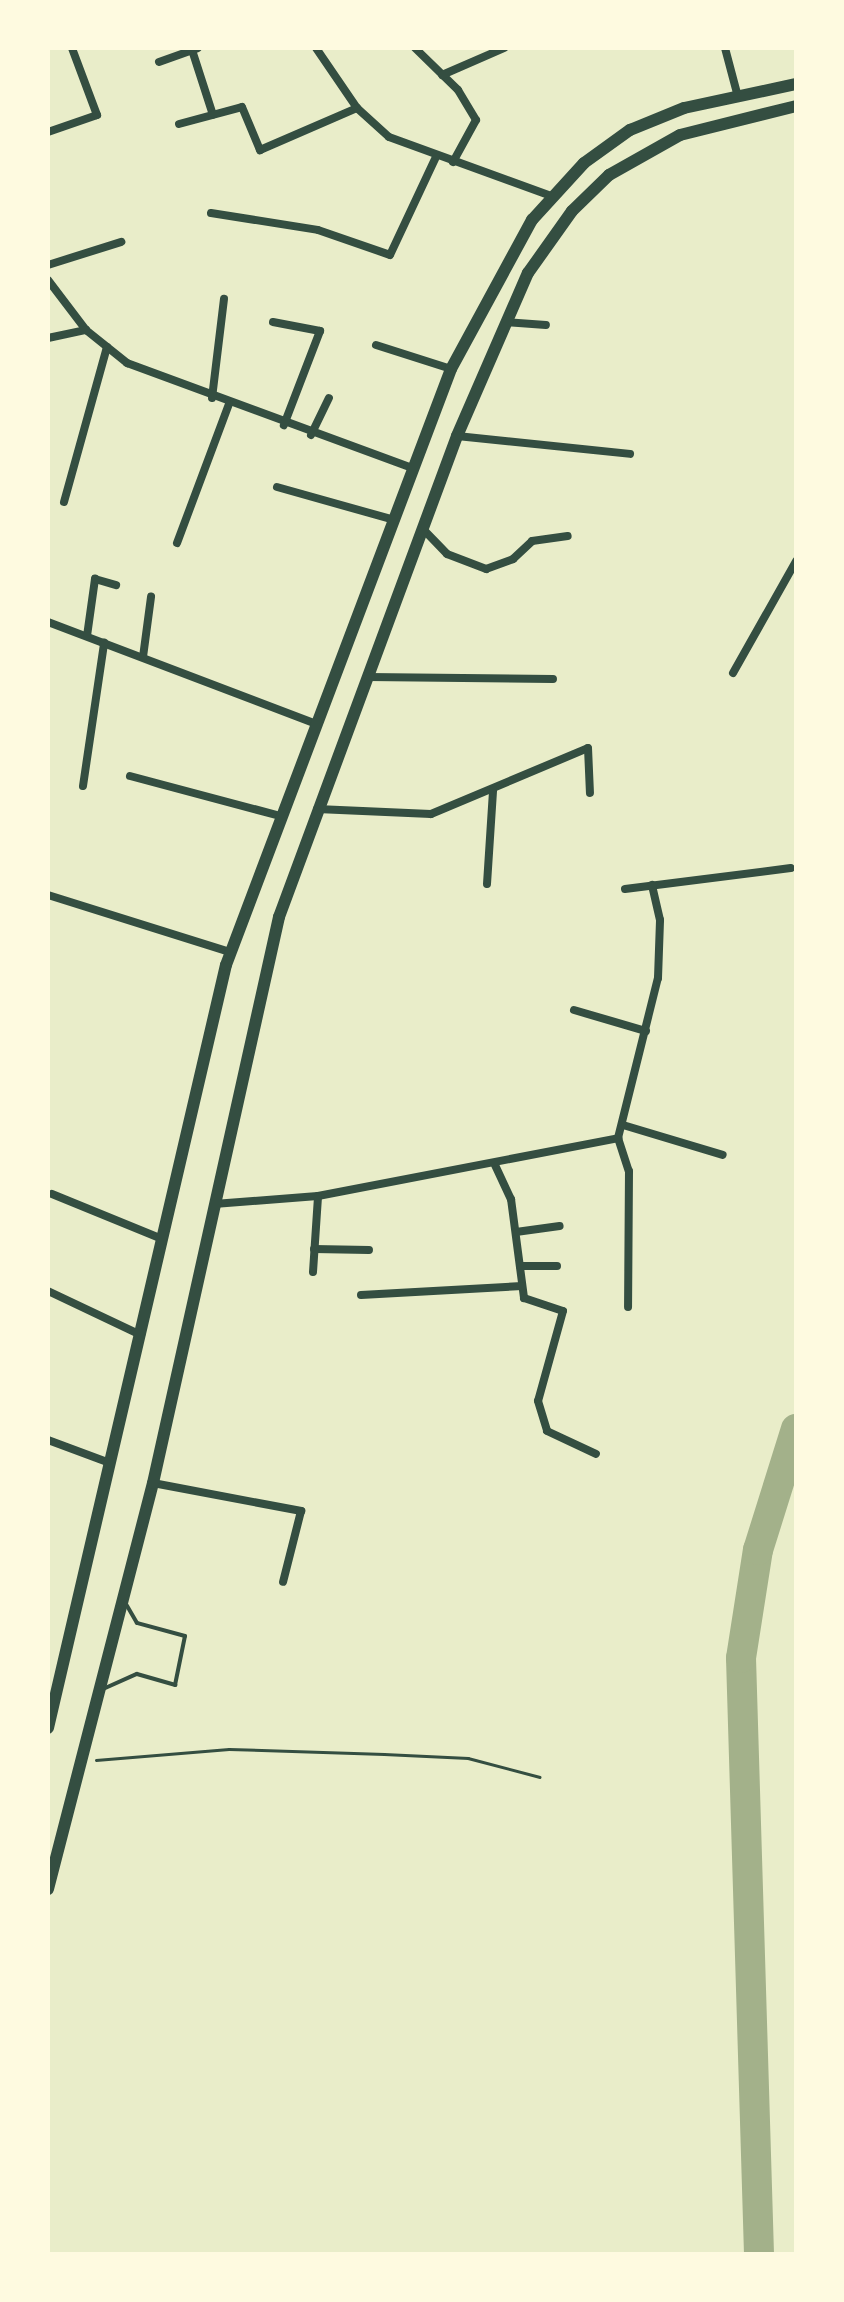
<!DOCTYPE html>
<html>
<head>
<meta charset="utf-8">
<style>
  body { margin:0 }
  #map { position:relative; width:844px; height:2302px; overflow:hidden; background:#e9edc9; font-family:"IBM Plex Sans",sans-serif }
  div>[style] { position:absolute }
  .river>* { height:30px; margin:-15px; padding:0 15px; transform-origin:15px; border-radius:15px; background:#a3b18a }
  .path>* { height:2.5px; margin:-1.25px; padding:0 1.25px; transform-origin:1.25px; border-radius:1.25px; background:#344e41 }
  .service>* { height:4px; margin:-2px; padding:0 2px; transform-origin:2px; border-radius:2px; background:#344e41 }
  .minor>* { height:8px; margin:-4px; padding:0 4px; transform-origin:4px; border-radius:4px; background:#344e41 }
  .primary>* { height:12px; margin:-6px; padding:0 6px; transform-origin:6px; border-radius:6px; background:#344e41 }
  span { translate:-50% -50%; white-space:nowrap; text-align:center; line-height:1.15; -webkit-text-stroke:8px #fefae0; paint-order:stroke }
  .frame { position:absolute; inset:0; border:50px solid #fefae0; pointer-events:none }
</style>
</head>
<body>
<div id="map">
  <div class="river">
    <i style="left:759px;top:2254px;width:596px;rotate:-91.73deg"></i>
    <i style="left:741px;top:1658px;width:109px;rotate:-81.1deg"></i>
    <i style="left:758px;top:1550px;width:127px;rotate:-72.6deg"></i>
  </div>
  <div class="path">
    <i style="left:96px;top:1760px;width:133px;rotate:-4.7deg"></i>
    <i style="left:229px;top:1749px;width:155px;rotate:1.8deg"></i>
    <i style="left:384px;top:1754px;width:84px;rotate:2.7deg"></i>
    <i style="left:468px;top:1758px;width:74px;rotate:14.8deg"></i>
  </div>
  <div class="service">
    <i style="left:103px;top:1689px;width:37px;rotate:-24deg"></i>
    <i style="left:137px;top:1674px;width:40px;rotate:16deg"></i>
    <i style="left:175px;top:1685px;width:50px;rotate:-78.5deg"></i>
    <i style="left:185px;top:1636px;width:50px;rotate:-164.8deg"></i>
    <i style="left:137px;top:1623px;width:20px;rotate:-120deg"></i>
  </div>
  <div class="minor">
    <i style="left:316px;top:48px;width:73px;rotate:55.7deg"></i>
    <i style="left:357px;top:108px;width:43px;rotate:42.2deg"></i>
    <i style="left:389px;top:137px;width:172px;rotate:20deg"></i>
    <i style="left:415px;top:48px;width:60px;rotate:44.3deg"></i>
    <i style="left:458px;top:90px;width:35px;rotate:59deg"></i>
    <i style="left:476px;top:120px;width:48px;rotate:118.7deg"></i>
    <i style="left:725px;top:48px;width:47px;rotate:75.1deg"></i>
    <i style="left:192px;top:50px;width:68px;rotate:72.1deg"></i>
    <i style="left:159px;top:62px;width:41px;rotate:-19.7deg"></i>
    <i style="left:442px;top:75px;width:68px;rotate:-23.5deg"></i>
    <i style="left:179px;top:124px;width:65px;rotate:-15.1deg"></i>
    <i style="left:242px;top:107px;width:47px;rotate:67.3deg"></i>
    <i style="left:260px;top:150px;width:106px;rotate:-23.4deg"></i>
    <i style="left:48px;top:132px;width:52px;rotate:-19.1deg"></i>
    <i style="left:97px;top:115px;width:72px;rotate:-110.5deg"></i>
    <i style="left:211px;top:213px;width:108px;rotate:9deg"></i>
    <i style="left:318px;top:230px;width:76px;rotate:19.1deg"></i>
    <i style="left:390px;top:255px;width:108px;rotate:-64.9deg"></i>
    <i style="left:48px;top:265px;width:77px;rotate:-17.5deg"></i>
    <i style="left:48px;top:280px;width:63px;rotate:52.8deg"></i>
    <i style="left:86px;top:330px;width:53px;rotate:38.8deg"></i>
    <i style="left:127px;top:363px;width:304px;rotate:20.2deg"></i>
    <i style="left:273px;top:322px;width:48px;rotate:10.8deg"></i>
    <i style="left:320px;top:331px;width:101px;rotate:111deg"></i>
    <i style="left:506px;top:322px;width:40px;rotate:4.3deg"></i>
    <i style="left:48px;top:338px;width:39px;rotate:-12deg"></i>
    <i style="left:376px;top:345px;width:79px;rotate:17.7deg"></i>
    <i style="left:212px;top:398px;width:100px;rotate:-83.1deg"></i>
    <i style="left:311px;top:435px;width:41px;rotate:-64.1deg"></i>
    <i style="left:457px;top:436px;width:174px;rotate:5.9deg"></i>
    <i style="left:277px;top:487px;width:118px;rotate:15.7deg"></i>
    <i style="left:64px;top:502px;width:161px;rotate:-74.5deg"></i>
    <i style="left:422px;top:528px;width:36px;rotate:46deg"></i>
    <i style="left:447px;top:554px;width:42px;rotate:21deg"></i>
    <i style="left:486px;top:569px;width:29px;rotate:-20deg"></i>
    <i style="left:513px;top:559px;width:26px;rotate:-43deg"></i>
    <i style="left:532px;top:541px;width:36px;rotate:-8deg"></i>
    <i style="left:177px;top:543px;width:148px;rotate:-69.5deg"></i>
    <i style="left:48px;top:622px;width:285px;rotate:20.8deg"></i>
    <i style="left:87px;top:636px;width:58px;rotate:-82deg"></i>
    <i style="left:95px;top:579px;width:22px;rotate:16deg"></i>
    <i style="left:143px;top:657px;width:61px;rotate:-82.4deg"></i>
    <i style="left:733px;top:673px;width:129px;rotate:-60.6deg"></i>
    <i style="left:368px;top:677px;width:185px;rotate:0.6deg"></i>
    <i style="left:130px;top:776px;width:155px;rotate:14.9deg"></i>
    <i style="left:83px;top:786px;width:145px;rotate:-81.6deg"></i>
    <i style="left:317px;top:809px;width:114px;rotate:2.5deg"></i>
    <i style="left:431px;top:814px;width:170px;rotate:-22.8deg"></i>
    <i style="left:588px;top:748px;width:45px;rotate:87.5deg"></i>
    <i style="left:487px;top:884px;width:94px;rotate:-86.3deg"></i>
    <i style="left:625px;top:889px;width:167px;rotate:-7.2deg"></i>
    <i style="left:48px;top:895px;width:191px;rotate:17.4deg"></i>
    <i style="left:574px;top:1010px;width:75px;rotate:16.3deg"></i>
    <i style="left:623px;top:1125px;width:104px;rotate:16.7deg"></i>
    <i style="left:618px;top:1138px;width:35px;rotate:72deg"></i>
    <i style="left:629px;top:1171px;width:136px;rotate:90.4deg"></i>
    <i style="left:495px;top:1165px;width:38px;rotate:65deg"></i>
    <i style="left:511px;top:1199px;width:100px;rotate:82.5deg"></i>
    <i style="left:524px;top:1298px;width:41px;rotate:18.4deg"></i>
    <i style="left:563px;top:1311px;width:93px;rotate:105.5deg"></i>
    <i style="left:538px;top:1401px;width:31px;rotate:73deg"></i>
    <i style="left:547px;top:1431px;width:54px;rotate:25.1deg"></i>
    <i style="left:52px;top:1194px;width:119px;rotate:22.2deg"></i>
    <i style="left:214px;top:1204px;width:104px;rotate:-4.4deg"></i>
    <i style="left:318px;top:1196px;width:306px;rotate:-10.9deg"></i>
    <i style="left:618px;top:1138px;width:165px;rotate:-76deg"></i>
    <i style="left:658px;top:978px;width:58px;rotate:-88deg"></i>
    <i style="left:660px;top:920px;width:36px;rotate:-103deg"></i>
    <i style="left:516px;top:1232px;width:44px;rotate:-7.8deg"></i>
    <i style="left:314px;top:1249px;width:55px;rotate:1deg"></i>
    <i style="left:520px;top:1266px;width:37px"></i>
    <i style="left:313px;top:1272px;width:76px;rotate:-86.2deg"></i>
    <i style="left:48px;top:1291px;width:103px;rotate:25.3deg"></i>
    <i style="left:361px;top:1295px;width:161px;rotate:-3.2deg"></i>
    <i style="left:48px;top:1440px;width:66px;rotate:20.4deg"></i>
    <i style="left:153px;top:1483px;width:151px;rotate:10.7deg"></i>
    <i style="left:301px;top:1511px;width:73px;rotate:104.2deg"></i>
  </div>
  <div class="primary">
    <i style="left:48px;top:1728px;width:783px;rotate:-76.87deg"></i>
    <i style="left:226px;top:965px;width:637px;rotate:-69.32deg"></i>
    <i style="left:451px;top:369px;width:170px;rotate:-61.5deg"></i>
    <i style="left:532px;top:220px;width:77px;rotate:-47.6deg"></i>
    <i style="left:584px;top:163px;width:57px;rotate:-35.7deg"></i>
    <i style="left:630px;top:130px;width:58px;rotate:-22.2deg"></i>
    <i style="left:684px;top:108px;width:115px;rotate:-12.1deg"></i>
    <i style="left:48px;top:1889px;width:419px;rotate:-75.5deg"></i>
    <i style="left:153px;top:1483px;width:580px;rotate:-77.45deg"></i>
    <i style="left:279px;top:917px;width:513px;rotate:-69.69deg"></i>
    <i style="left:457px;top:436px;width:178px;rotate:-66.5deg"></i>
    <i style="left:528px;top:273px;width:76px;rotate:-54.6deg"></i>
    <i style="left:572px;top:211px;width:52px;rotate:-44.2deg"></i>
    <i style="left:609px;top:175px;width:81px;rotate:-29.4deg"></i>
    <i style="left:680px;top:135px;width:120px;rotate:-14deg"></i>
  </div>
  <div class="frame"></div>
</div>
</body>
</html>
